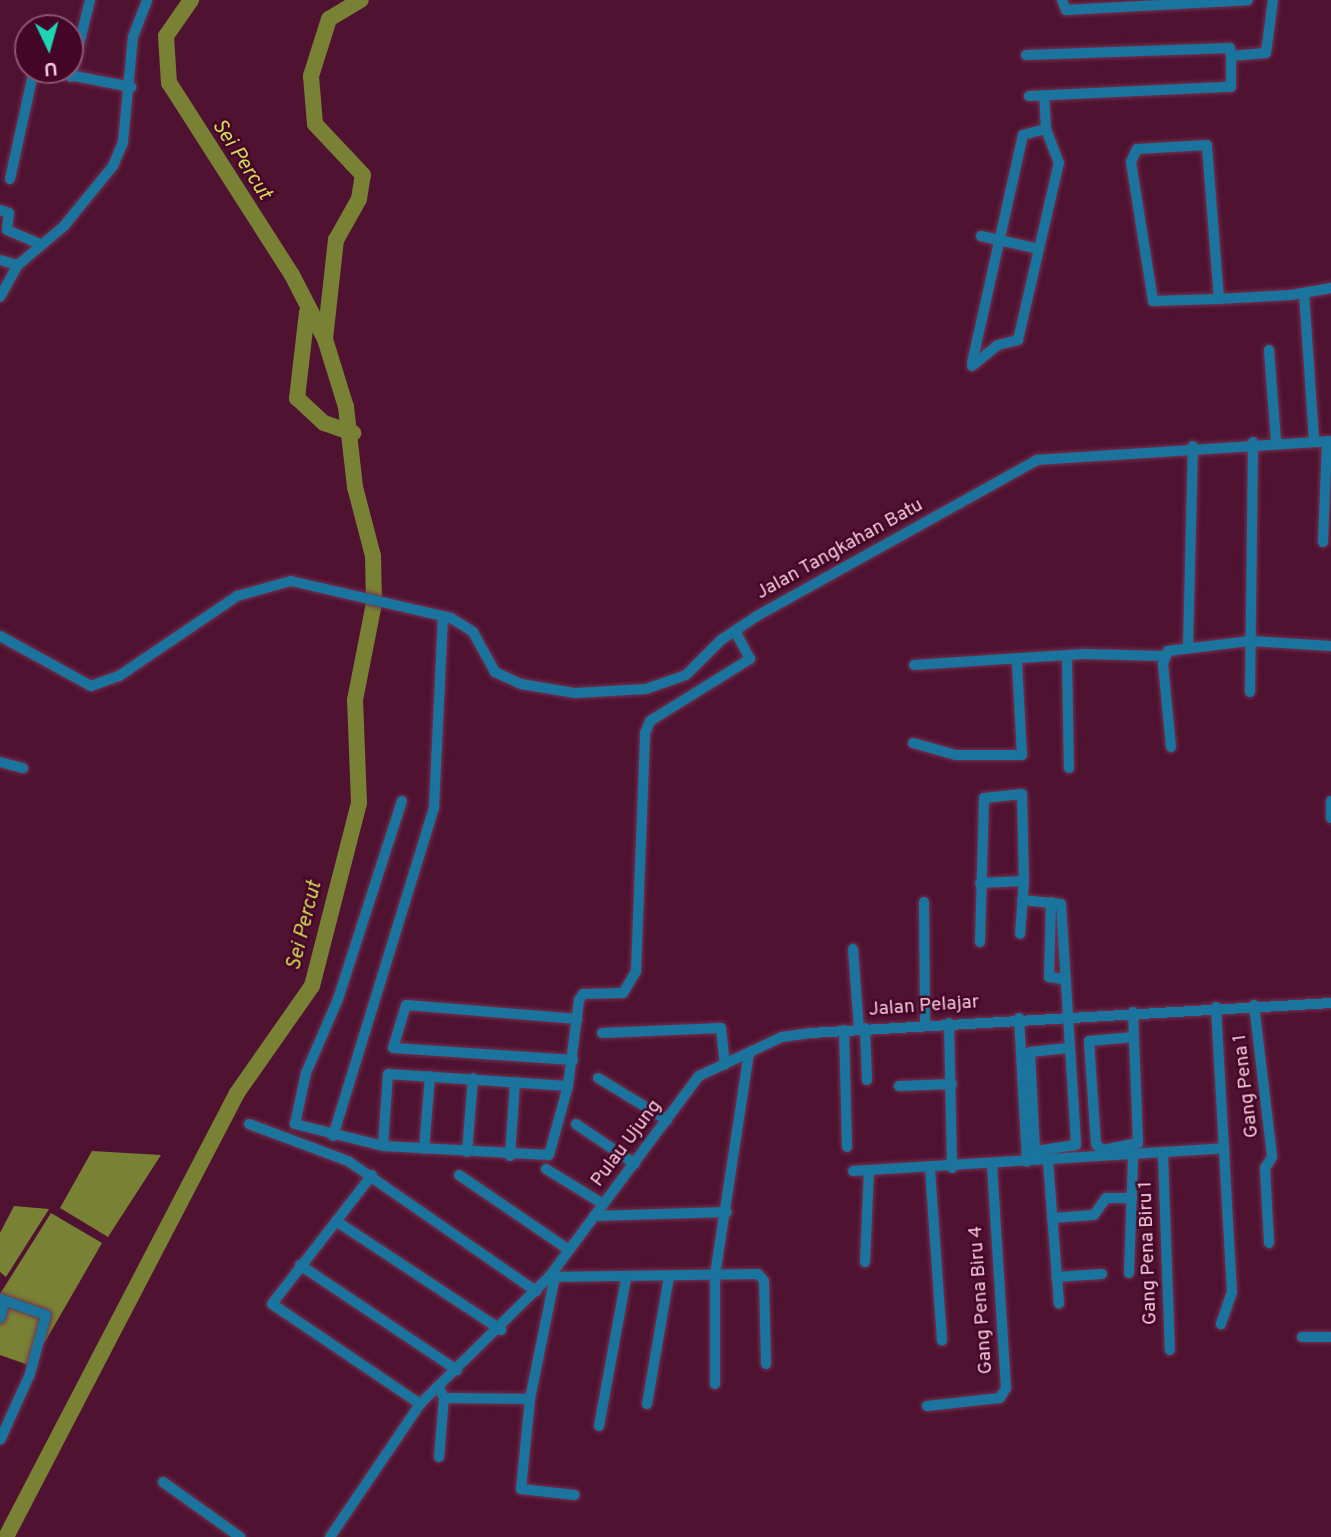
<!DOCTYPE html>
<html>
<head>
<meta charset="utf-8">
<style>
  body { margin:0 }
  #map { position:relative; width:1331px; height:1537px; overflow:hidden; background:#501231; font-family:Overpass,sans-serif }
  div>[style] { position:absolute }
  .water>* { inset:0; background:#798135 }
  .river>* { height:16px; margin:-8px; padding:0 8px; transform-origin:8px; border-radius:8px; background:#798135 }
  .roads { filter:drop-shadow(0 0 2px #6e334f) drop-shadow(0 0 2px #6e334f) }
  .street>* { height:10px; margin:-5px; padding:0 5px; transform-origin:5px; border-radius:5px; background:#1b749d }
  span { translate:-50% -50%; white-space:nowrap; text-align:center; line-height:1.15; -webkit-text-stroke:5px #450527; paint-order:stroke }
  .street-label { font-size:19px; color:#f4cbda }
  .water-label { font-size:21px; color:#cfdc55; font-style:italic }
  .north { position:absolute; left:14px; top:14px; width:70px; height:70px; box-sizing:border-box; background:#450527; border:2px solid #8b546f; border-radius:50%; rotate:175deg; font-size:19px; font-weight:700; line-height:28px; text-align:center; color:#f4cbda }
  .north::after { content:''; display:block; margin:auto; width:24px; height:32px; background:#1dd5b1; clip-path:polygon(50% 0,100% 100%,50% 72%,0 100%) }
</style>
</head>
<body>
<div id="map">
  <div class="water">
    <i style="clip-path:polygon(92px 1151px,161px 1155px,108px 1237px,60px 1208px)"></i>
    <i style="clip-path:polygon(14px 1206px,49px 1209px,6px 1277px,0 1272px,0 1233px)"></i>
    <i style="clip-path:polygon(51px 1213px,102px 1243px,31px 1366px,0 1355px,0 1294px)"></i>
  </div>
  <div class="river">
    <i style="left:307px;top:312px;width:87px;rotate:96.6deg"></i>
    <i style="left:297px;top:398px;width:37px;rotate:43deg"></i>
    <i style="left:324px;top:423px;width:31px;rotate:19deg"></i>
    <i style="left:325px;top:339px;width:100px;rotate:-83.7deg"></i>
    <i style="left:336px;top:240px;width:47px;rotate:-60.7deg"></i>
    <i style="left:359px;top:199px;width:24px;rotate:-81deg"></i>
    <i style="left:363px;top:175px;width:70px;rotate:-133.3deg"></i>
    <i style="left:315px;top:124px;width:48px;rotate:-94.8deg"></i>
    <i style="left:311px;top:76px;width:60px;rotate:-72.5deg"></i>
    <i style="left:329px;top:19px;width:37px;rotate:-31deg"></i>
    <i style="left:6px;top:1537px;width:500px;rotate:-62.51deg"></i>
    <i style="left:237px;top:1093px;width:131px;rotate:-55deg"></i>
    <i style="left:312px;top:986px;width:189px;rotate:-75.6deg"></i>
    <i style="left:359px;top:803px;width:103px;rotate:-92.2deg"></i>
    <i style="left:355px;top:700px;width:99px;rotate:-78.9deg"></i>
    <i style="left:374px;top:603px;width:47px;rotate:-91.2deg"></i>
    <i style="left:373px;top:556px;width:71px;rotate:-104.6deg"></i>
    <i style="left:355px;top:487px;width:81px;rotate:-96.4deg"></i>
    <i style="left:346px;top:407px;width:71px;rotate:-107.2deg"></i>
    <i style="left:325px;top:339px;width:72px;rotate:-117.3deg"></i>
    <i style="left:292px;top:275px;width:228px;rotate:-122.6deg"></i>
    <i style="left:169px;top:83px;width:47px;rotate:-93.7deg"></i>
    <i style="left:166px;top:36px;width:44px;rotate:-55.2deg"></i>
  </div>
  <div class="roads">
    <div class="street">
      <i style="left:1062px;top:0;width:11px;rotate:68deg"></i>
      <i style="left:1066px;top:10px;width:182px;rotate:-3.1deg"></i>
      <i style="left:1026px;top:55px;width:204px;rotate:-2deg"></i>
      <i style="left:1230px;top:48px;width:8px;rotate:83deg"></i>
      <i style="left:1231px;top:56px;width:35px;rotate:-5deg"></i>
      <i style="left:1266px;top:53px;width:53px;rotate:-82.5deg"></i>
      <i style="left:43px;top:70px;width:90px;rotate:10.9deg"></i>
      <i style="left:71px;top:77px;width:79px;rotate:-76.1deg"></i>
      <i style="left:1029px;top:96px;width:202px;rotate:-2.6deg"></i>
      <i style="left:1231px;top:87px;width:31px;rotate:-90deg"></i>
      <i style="left:10px;top:179px;width:112px;rotate:-77.6deg"></i>
      <i style="left:0;top:210px;width:9px;rotate:18deg"></i>
      <i style="left:9px;top:213px;width:17px;rotate:97deg"></i>
      <i style="left:7px;top:230px;width:36px;rotate:23deg"></i>
      <i style="left:981px;top:236px;width:59px;rotate:12.6deg"></i>
      <i style="left:0;top:260px;width:19px;rotate:16deg"></i>
      <i style="left:1304px;top:293px;width:148px;rotate:86.1deg"></i>
      <i style="left:0;top:297px;width:37px;rotate:-61deg"></i>
      <i style="left:18px;top:265px;width:60px;rotate:-40.3deg"></i>
      <i style="left:64px;top:226px;width:77px;rotate:-50.8deg"></i>
      <i style="left:113px;top:166px;width:26px;rotate:-67deg"></i>
      <i style="left:123px;top:142px;width:105px;rotate:-84.6deg"></i>
      <i style="left:133px;top:37px;width:40px;rotate:-69deg"></i>
      <i style="left:1219px;top:299px;width:154px;rotate:-94.5deg"></i>
      <i style="left:1207px;top:145px;width:70px;rotate:176.7deg"></i>
      <i style="left:1137px;top:149px;width:14px;rotate:115deg"></i>
      <i style="left:1131px;top:162px;width:141px;rotate:81deg"></i>
      <i style="left:1153px;top:301px;width:66px;rotate:-1.7deg"></i>
      <i style="left:1219px;top:299px;width:72px;rotate:-3.2deg"></i>
      <i style="left:1291px;top:295px;width:41px;rotate:-9.9deg"></i>
      <i style="left:1269px;top:350px;width:92px;rotate:85.6deg"></i>
      <i style="left:972px;top:363px;width:234px;rotate:-77.4deg"></i>
      <i style="left:1023px;top:135px;width:24px;rotate:-15deg"></i>
      <i style="left:972px;top:366px;width:33px;rotate:-39deg"></i>
      <i style="left:998px;top:345px;width:21px;rotate:-14deg"></i>
      <i style="left:1018px;top:340px;width:182px;rotate:-77deg"></i>
      <i style="left:1059px;top:163px;width:36px;rotate:-111deg"></i>
      <i style="left:1046px;top:129px;width:34px;rotate:-93deg"></i>
      <i style="left:1323px;top:542px;width:101px;rotate:-87.7deg"></i>
      <i style="left:0;top:636px;width:104px;rotate:28.8deg"></i>
      <i style="left:91px;top:686px;width:30px;rotate:-20deg"></i>
      <i style="left:119px;top:676px;width:143px;rotate:-34.1deg"></i>
      <i style="left:237px;top:596px;width:56px;rotate:-15.5deg"></i>
      <i style="left:291px;top:581px;width:164px;rotate:13deg"></i>
      <i style="left:451px;top:618px;width:26px;rotate:32deg"></i>
      <i style="left:473px;top:632px;width:46px;rotate:61.2deg"></i>
      <i style="left:495px;top:672px;width:29px;rotate:25deg"></i>
      <i style="left:521px;top:684px;width:55px;rotate:9.5deg"></i>
      <i style="left:575px;top:693px;width:71px;rotate:-3.2deg"></i>
      <i style="left:646px;top:689px;width:42px;rotate:-19.3deg"></i>
      <i style="left:686px;top:675px;width:49px;rotate:-45deg"></i>
      <i style="left:721px;top:640px;width:43px;rotate:-33.7deg"></i>
      <i style="left:757px;top:616px;width:321px;rotate:-29.1deg"></i>
      <i style="left:1037px;top:460px;width:295px;rotate:-3.7deg"></i>
      <i style="left:1188px;top:647px;width:201px;rotate:-88.6deg"></i>
      <i style="left:1067px;top:658px;width:110px;rotate:89deg"></i>
      <i style="left:914px;top:665px;width:169px;rotate:-3.7deg"></i>
      <i style="left:1083px;top:654px;width:81px;rotate:1.4deg"></i>
      <i style="left:1250px;top:692px;width:250px;rotate:-89.3deg"></i>
      <i style="left:913px;top:743px;width:45px;rotate:15.6deg"></i>
      <i style="left:956px;top:755px;width:66px"></i>
      <i style="left:1022px;top:755px;width:93px;rotate:-93.1deg"></i>
      <i style="left:1171px;top:747px;width:83px;rotate:-95.5deg"></i>
      <i style="left:1163px;top:664px;width:14px;rotate:-69deg"></i>
      <i style="left:1168px;top:651px;width:83px;rotate:-7deg"></i>
      <i style="left:1250px;top:641px;width:81px;rotate:3.5deg"></i>
      <i style="left:0;top:762px;width:24px;rotate:15deg"></i>
      <i style="left:1331px;top:801px;width:17px;rotate:90deg"></i>
      <i style="left:980px;top:883px;width:44px;rotate:-2.6deg"></i>
      <i style="left:1024px;top:881px;width:53px;rotate:94.3deg"></i>
      <i style="left:1022px;top:900px;width:39px;rotate:6deg"></i>
      <i style="left:1061px;top:904px;width:241px;rotate:86.4deg"></i>
      <i style="left:1076px;top:1145px;width:41px;rotate:171.7deg"></i>
      <i style="left:1035px;top:1151px;width:99px;rotate:-92.9deg"></i>
      <i style="left:1030px;top:1052px;width:38px;rotate:-6deg"></i>
      <i style="left:924px;top:902px;width:121px;rotate:89.5deg"></i>
      <i style="left:1051px;top:902px;width:75px;rotate:91.5deg"></i>
      <i style="left:1049px;top:977px;width:13px;rotate:9deg"></i>
      <i style="left:980px;top:942px;width:144px;rotate:-88.4deg"></i>
      <i style="left:984px;top:798px;width:38px;rotate:-6deg"></i>
      <i style="left:1022px;top:794px;width:87px;rotate:88.7deg"></i>
      <i style="left:853px;top:949px;width:80px;rotate:85.7deg"></i>
      <i style="left:1254px;top:1005px;width:153px;rotate:83.2deg"></i>
      <i style="left:1272px;top:1157px;width:13px;rotate:122deg"></i>
      <i style="left:1265px;top:1168px;width:75px;rotate:86.9deg"></i>
      <i style="left:1216px;top:1007px;width:285px;rotate:86.8deg"></i>
      <i style="left:1232px;top:1292px;width:34px;rotate:109deg"></i>
      <i style="left:1133px;top:1012px;width:131px;rotate:87.8deg"></i>
      <i style="left:1138px;top:1143px;width:37px;rotate:169deg"></i>
      <i style="left:1102px;top:1150px;width:8px;rotate:-135deg"></i>
      <i style="left:1096px;top:1144px;width:103px;rotate:-93.9deg"></i>
      <i style="left:1089px;top:1041px;width:45px;rotate:-5.1deg"></i>
      <i style="left:1019px;top:1018px;width:144px;rotate:86.8deg"></i>
      <i style="left:949px;top:1023px;width:145px;rotate:88.8deg"></i>
      <i style="left:865px;top:1028px;width:52px;rotate:87.8deg"></i>
      <i style="left:844px;top:1030px;width:117px;rotate:88.5deg"></i>
      <i style="left:602px;top:1033px;width:119px;rotate:-2.4deg"></i>
      <i style="left:721px;top:1028px;width:37px;rotate:84deg"></i>
      <i style="left:573px;top:1060px;width:180px;rotate:-176.2deg"></i>
      <i style="left:393px;top:1048px;width:45px;rotate:-73.2deg"></i>
      <i style="left:406px;top:1005px;width:172px;rotate:4.7deg"></i>
      <i style="left:598px;top:1078px;width:81px;rotate:31.3deg"></i>
      <i style="left:568px;top:1086px;width:180px;rotate:-176.2deg"></i>
      <i style="left:388px;top:1074px;width:72px;rotate:94deg"></i>
      <i style="left:383px;top:1146px;width:166px;rotate:3.1deg"></i>
      <i style="left:549px;top:1155px;width:72px;rotate:-74.6deg"></i>
      <i style="left:568px;top:1086px;width:87px;rotate:-82.7deg"></i>
      <i style="left:579px;top:1000px;width:7px;rotate:-56deg"></i>
      <i style="left:583px;top:994px;width:40px;rotate:-1.4deg"></i>
      <i style="left:623px;top:993px;width:26px;rotate:-59deg"></i>
      <i style="left:636px;top:971px;width:238px;rotate:-87.8deg"></i>
      <i style="left:645px;top:733px;width:13px;rotate:-67deg"></i>
      <i style="left:650px;top:721px;width:118px;rotate:-31.8deg"></i>
      <i style="left:750px;top:659px;width:32px;rotate:-118deg"></i>
      <i style="left:899px;top:1086px;width:53px;rotate:-2.2deg"></i>
      <i style="left:249px;top:1124px;width:106px;rotate:20.5deg"></i>
      <i style="left:348px;top:1161px;width:229px;rotate:34.7deg"></i>
      <i style="left:576px;top:1124px;width:71px;rotate:34.1deg"></i>
      <i style="left:333px;top:1136px;width:344px;rotate:-72.9deg"></i>
      <i style="left:434px;top:807px;width:191px;rotate:-87.3deg"></i>
      <i style="left:383px;top:1146px;width:91px;rotate:-166deg"></i>
      <i style="left:295px;top:1124px;width:52px;rotate:-77.8deg"></i>
      <i style="left:306px;top:1073px;width:81px;rotate:-66.6deg"></i>
      <i style="left:338px;top:999px;width:208px;rotate:-72.1deg"></i>
      <i style="left:424px;top:1149px;width:73px;rotate:-85.3deg"></i>
      <i style="left:467px;top:1152px;width:74px;rotate:-85.4deg"></i>
      <i style="left:1163px;top:1154px;width:196px;rotate:88deg"></i>
      <i style="left:510px;top:1156px;width:74px;rotate:-86.1deg"></i>
      <i style="left:1048px;top:1161px;width:143px;rotate:85.6deg"></i>
      <i style="left:546px;top:1169px;width:67px;rotate:31.6deg"></i>
      <i style="left:930px;top:1169px;width:172px;rotate:86deg"></i>
      <i style="left:853px;top:1171px;width:372px;rotate:-3.5deg"></i>
      <i style="left:372px;top:1175px;width:163px;rotate:127.8deg"></i>
      <i style="left:272px;top:1304px;width:179px;rotate:34deg"></i>
      <i style="left:459px;top:1175px;width:133px;rotate:34.3deg"></i>
      <i style="left:594px;top:1216px;width:133px;rotate:-1.7deg"></i>
      <i style="left:1052px;top:1218px;width:42px;rotate:-4.1deg"></i>
      <i style="left:1094px;top:1215px;width:21px;rotate:-55deg"></i>
      <i style="left:1106px;top:1198px;width:26px"></i>
      <i style="left:336px;top:1221px;width:198px;rotate:33.4deg"></i>
      <i style="left:865px;top:1262px;width:92px;rotate:-87.5deg"></i>
      <i style="left:300px;top:1265px;width:189px;rotate:33.8deg"></i>
      <i style="left:1129px;top:1273px;width:116px;rotate:-88deg"></i>
      <i style="left:549px;top:1277px;width:209px;rotate:-0.8deg"></i>
      <i style="left:758px;top:1274px;width:9px;rotate:49deg"></i>
      <i style="left:764px;top:1281px;width:83px;rotate:88.6deg"></i>
      <i style="left:1056px;top:1277px;width:46px;rotate:-3.7deg"></i>
      <i style="left:554px;top:1281px;width:120px;rotate:101.5deg"></i>
      <i style="left:530px;top:1399px;width:90px;rotate:95.7deg"></i>
      <i style="left:521px;top:1489px;width:54px;rotate:6.3deg"></i>
      <i style="left:0;top:1299px;width:49px;rotate:19.2deg"></i>
      <i style="left:46px;top:1315px;width:61px;rotate:105.2deg"></i>
      <i style="left:30px;top:1374px;width:72px;rotate:114.4deg"></i>
      <i style="left:0;top:1318px;width:18px;rotate:-74deg"></i>
      <i style="left:1302px;top:1337px;width:29px"></i>
      <i style="left:715px;top:1384px;width:109px;rotate:-90deg"></i>
      <i style="left:715px;top:1275px;width:225px;rotate:-81.3deg"></i>
      <i style="left:438px;top:1386px;width:13px;rotate:63deg"></i>
      <i style="left:444px;top:1398px;width:86px;rotate:0.7deg"></i>
      <i style="left:647px;top:1404px;width:130px;rotate:-80.2deg"></i>
      <i style="left:927px;top:1406px;width:73px;rotate:-6.3deg"></i>
      <i style="left:1000px;top:1398px;width:12px;rotate:-59deg"></i>
      <i style="left:1006px;top:1388px;width:223px;rotate:-93.6deg"></i>
      <i style="left:599px;top:1426px;width:149px;rotate:-79.6deg"></i>
      <i style="left:439px;top:1457px;width:59px;rotate:-85.2deg"></i>
      <i style="left:163px;top:1482px;width:95px;rotate:35.5deg"></i>
      <i style="left:330px;top:1537px;width:161px;rotate:-55.9deg"></i>
      <i style="left:420px;top:1404px;width:181px;rotate:-44.6deg"></i>
      <i style="left:549px;top:1277px;width:251px;rotate:-53.3deg"></i>
      <i style="left:699px;top:1076px;width:92px;rotate:-25.2deg"></i>
      <i style="left:782px;top:1037px;width:29px;rotate:-8deg"></i>
      <i style="left:811px;top:1033px;width:521px;rotate:-3.3deg"></i>
    </div>
  </div>
  <div class="street-label">
    <span style="left:840px;top:550px;rotate:-29deg">Jalan Tangkahan Batu</span>
    <span style="left:924px;top:1007px;rotate:-4deg">Jalan Pelajar</span>
    <span style="left:1247px;top:1086px;rotate:-97deg">Gang Pena 1</span>
    <span style="left:627px;top:1144px;rotate:-53deg">Pulau Ujung</span>
    <span style="left:1149px;top:1253px;rotate:-92deg">Gang Pena Biru 1</span>
    <span style="left:982px;top:1300px;rotate:-94deg">Gang Pena Biru 4</span>
  </div>
  <div class="water-label">
    <span style="left:241px;top:160px;rotate:57deg">Sei Percut</span>
    <span style="left:305px;top:926px;rotate:-76deg">Sei Percut</span>
  </div>
  <div class="north">U</div>
</div>
</body>
</html>
